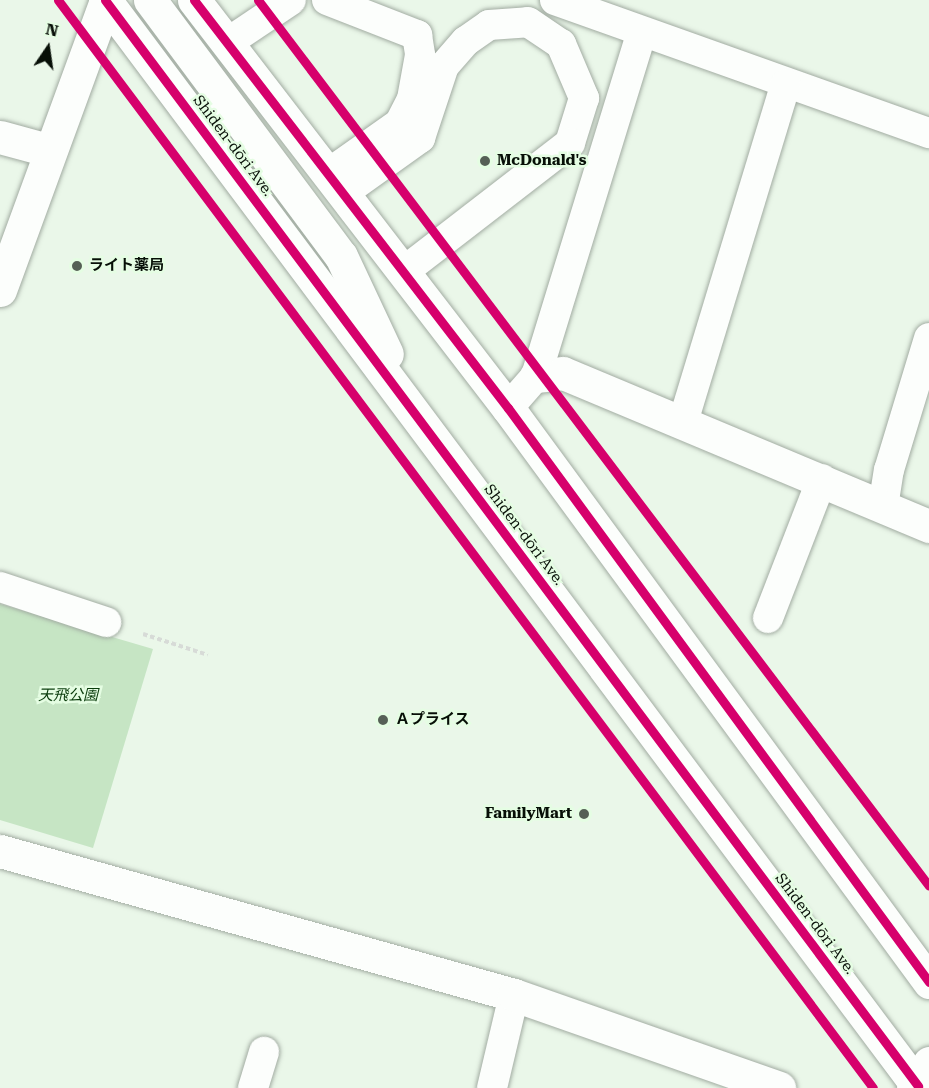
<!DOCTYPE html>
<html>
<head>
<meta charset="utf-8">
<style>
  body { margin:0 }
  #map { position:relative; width:929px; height:1088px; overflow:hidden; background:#eaf7e9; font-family:"Roboto Serif","Noto Sans JP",serif }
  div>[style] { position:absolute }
  .green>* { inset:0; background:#c6e5c4 }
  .path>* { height:4px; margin-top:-2px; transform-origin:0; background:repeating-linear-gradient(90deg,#d7dbd7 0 4.5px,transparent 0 7.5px) }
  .roads { filter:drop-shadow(0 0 2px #a2aca2) drop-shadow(0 0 2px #a2aca2) }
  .service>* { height:30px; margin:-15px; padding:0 15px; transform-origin:15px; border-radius:15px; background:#fcfefc }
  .minor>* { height:33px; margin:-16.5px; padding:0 16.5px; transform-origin:16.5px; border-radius:16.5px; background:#fcfefc }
  .tertiary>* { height:33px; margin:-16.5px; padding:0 16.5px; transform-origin:16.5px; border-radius:16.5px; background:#fcfefc }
  .cycleway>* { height:9px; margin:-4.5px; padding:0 4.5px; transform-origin:4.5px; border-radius:4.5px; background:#d6006c }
  .dots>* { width:16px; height:16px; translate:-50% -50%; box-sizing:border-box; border:3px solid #e5fde3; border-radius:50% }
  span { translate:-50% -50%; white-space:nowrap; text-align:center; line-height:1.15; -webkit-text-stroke:5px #e5fde3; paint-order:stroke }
  .street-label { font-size:15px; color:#070f07 }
  .poi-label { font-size:15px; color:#070f07; font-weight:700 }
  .left { translate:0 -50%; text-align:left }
  .right { translate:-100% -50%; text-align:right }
  .park-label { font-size:15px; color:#093b0b; font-style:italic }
  .north { position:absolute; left:18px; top:18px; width:60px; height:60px; -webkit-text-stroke:4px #e5fde3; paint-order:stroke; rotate:13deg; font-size:16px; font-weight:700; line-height:24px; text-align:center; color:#070f07 }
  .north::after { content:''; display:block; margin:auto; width:21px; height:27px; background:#070f07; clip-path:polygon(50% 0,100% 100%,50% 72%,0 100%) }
</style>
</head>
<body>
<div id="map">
  <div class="green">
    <i style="clip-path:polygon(0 604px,153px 649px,93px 848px,0 820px)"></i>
  </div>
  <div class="path">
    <i style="left:143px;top:634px;width:68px;rotate:17.9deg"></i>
  </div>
  <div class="roads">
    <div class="service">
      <i style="left:327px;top:0;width:97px;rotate:21.3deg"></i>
      <i style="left:417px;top:35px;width:20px;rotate:81deg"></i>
      <i style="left:420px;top:55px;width:45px;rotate:100.3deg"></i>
      <i style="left:412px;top:99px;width:27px;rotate:117deg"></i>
      <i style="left:400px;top:123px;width:88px;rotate:144.7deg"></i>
      <i style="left:555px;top:0;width:397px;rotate:19.6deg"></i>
      <i style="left:227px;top:43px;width:77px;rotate:-33.9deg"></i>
      <i style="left:343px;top:193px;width:95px;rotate:-35.5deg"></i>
      <i style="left:420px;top:138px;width:76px;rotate:-71.6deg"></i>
      <i style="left:444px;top:66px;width:33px;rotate:-49deg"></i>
      <i style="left:466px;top:41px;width:28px;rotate:-35deg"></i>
      <i style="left:489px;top:25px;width:39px;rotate:-4deg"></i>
      <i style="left:528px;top:22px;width:40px;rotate:34deg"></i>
      <i style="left:561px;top:44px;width:59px;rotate:66.9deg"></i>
      <i style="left:584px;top:98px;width:47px;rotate:107.3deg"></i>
      <i style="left:570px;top:143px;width:211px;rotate:142.3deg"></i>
      <i style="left:508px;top:408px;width:43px;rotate:-48.8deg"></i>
      <i style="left:536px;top:376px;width:360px;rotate:-72.9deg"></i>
      <i style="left:683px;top:422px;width:353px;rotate:-73.1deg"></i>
      <i style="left:883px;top:507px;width:37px;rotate:-81deg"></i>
      <i style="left:889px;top:470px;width:138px;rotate:-73.1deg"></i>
      <i style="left:0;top:587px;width:112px;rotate:18.3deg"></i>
      <i style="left:768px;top:618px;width:149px;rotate:-68.8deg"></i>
      <i style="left:253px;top:1088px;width:38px;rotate:-73deg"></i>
      <i style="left:492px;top:1088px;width:96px;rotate:-76.7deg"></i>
    </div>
    <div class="minor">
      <i style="left:536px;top:376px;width:27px;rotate:-6deg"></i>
      <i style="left:563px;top:373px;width:397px;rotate:22.7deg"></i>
      <i style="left:0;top:851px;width:534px;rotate:15.65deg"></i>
      <i style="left:514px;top:995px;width:281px;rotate:19.3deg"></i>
      <i style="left:913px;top:1088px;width:30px;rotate:-57deg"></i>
    </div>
    <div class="tertiary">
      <i style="left:105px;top:0;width:1359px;rotate:53.2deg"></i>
      <i style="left:150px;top:0;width:319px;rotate:53.3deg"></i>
      <i style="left:341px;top:256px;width:108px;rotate:64.9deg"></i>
      <i style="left:194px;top:0;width:515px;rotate:52.42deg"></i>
      <i style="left:508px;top:408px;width:712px;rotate:53.74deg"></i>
      <i style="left:0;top:137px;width:50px;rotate:15.2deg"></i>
      <i style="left:0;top:290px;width:309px;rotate:-69.9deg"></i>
    </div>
  </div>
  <div class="cycleway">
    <i style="left:58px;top:0;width:1359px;rotate:53.16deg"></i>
    <i style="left:105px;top:0;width:1357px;rotate:53.18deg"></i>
    <i style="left:194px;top:0;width:515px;rotate:52.42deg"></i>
    <i style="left:508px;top:408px;width:712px;rotate:53.74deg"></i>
    <i style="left:258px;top:0;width:1111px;rotate:52.86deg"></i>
  </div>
  <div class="dots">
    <i style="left:485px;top:161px;background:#566056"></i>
    <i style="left:77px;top:266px;background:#566056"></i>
    <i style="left:383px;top:720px;background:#566056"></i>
    <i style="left:584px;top:814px;background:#566056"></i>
  </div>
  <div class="street-label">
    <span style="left:233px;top:146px;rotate:53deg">Shiden-dōri Ave.</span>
    <span style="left:524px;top:535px;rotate:53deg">Shiden-dōri Ave.</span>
    <span style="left:815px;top:924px;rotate:53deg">Shiden-dōri Ave.</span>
  </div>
  <div class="poi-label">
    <span class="left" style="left:497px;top:161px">McDonald's</span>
    <span class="left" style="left:89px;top:266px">ライト薬局</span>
    <span class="left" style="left:395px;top:720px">Ａプライス</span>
    <span class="right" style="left:572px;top:814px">FamilyMart</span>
  </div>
  <div class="park-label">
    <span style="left:68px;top:696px">天飛公園</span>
  </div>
  <div class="north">N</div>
</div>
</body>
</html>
